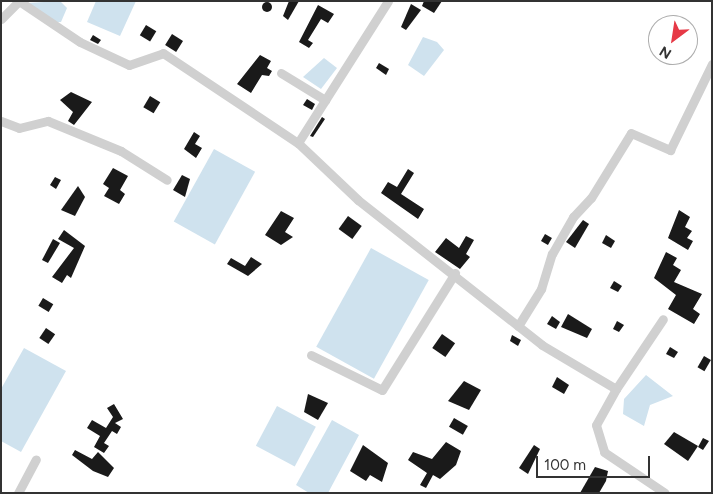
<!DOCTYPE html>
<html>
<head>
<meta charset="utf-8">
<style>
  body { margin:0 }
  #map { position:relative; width:713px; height:494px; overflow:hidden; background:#fff; font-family:Figtree,sans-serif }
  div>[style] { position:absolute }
  .water>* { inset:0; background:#cfe2ee; transform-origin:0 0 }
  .building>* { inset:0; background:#1a1a1a; transform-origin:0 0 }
  .round { border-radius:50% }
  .street>* { height:9px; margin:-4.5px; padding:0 4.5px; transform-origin:4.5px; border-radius:4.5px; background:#d0d0d0 }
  span { translate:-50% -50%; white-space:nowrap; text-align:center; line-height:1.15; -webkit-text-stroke:5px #fff; paint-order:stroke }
  .frame { position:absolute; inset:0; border:2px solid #333; pointer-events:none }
  .north { position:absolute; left:648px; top:15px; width:50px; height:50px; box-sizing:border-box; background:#fff; border:1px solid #adadad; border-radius:50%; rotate:211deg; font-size:14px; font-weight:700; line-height:20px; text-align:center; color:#333 }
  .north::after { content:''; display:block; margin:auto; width:18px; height:22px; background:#e63946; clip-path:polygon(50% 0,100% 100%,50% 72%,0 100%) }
  .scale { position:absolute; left:536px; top:456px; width:114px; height:22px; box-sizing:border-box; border:2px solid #333; border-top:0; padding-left:6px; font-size:15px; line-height:18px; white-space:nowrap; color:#333; -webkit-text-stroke:4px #fff; paint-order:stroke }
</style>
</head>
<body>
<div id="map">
  <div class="water">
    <i style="clip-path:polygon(60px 1px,67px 8px,61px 22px,53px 22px,28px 3px)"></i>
    <i style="clip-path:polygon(96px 1px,136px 1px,120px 36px,87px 22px)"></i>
    <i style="clip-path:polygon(423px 37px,437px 42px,444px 50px,424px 76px,408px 65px)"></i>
    <i style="clip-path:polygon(324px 58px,337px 68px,321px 89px,303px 77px)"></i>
    <i style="left:214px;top:149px;width:47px;height:83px;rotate:29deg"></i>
    <i style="left:371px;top:248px;width:66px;height:113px;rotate:29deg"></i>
    <i style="clip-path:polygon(24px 348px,66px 371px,21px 452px,1px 441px,1px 389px)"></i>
    <i style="clip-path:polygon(646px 375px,673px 396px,650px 405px,644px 426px,623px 414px,624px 399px)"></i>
    <i style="left:277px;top:406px;width:44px;height:45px;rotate:28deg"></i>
    <i style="clip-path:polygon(332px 420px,359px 435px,328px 493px,309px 493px,296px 485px)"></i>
  </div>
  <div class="building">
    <i style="clip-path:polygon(289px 1px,299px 1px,288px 20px,283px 16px)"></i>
    <i style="clip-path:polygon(424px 1px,442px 1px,434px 13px,422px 6px)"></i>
    <i class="round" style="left:262px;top:2px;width:10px;height:10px"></i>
    <i style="clip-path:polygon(411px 4px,421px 10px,406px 30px,401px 27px)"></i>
    <i style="clip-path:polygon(318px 5px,334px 14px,328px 23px,321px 19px,308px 40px,313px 43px,309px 48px,299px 42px)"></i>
    <i style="left:146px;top:25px;width:12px;height:12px;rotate:31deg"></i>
    <i style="left:172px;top:34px;width:13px;height:13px;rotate:32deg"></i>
    <i style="clip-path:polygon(93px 35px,101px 40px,98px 44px,90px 40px)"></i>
    <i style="clip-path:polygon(260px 55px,271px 61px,267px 68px,272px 71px,269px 76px,262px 75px,251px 93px,237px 84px)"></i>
    <i style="clip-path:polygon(379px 63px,389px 69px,386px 75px,376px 68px)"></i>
    <i style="clip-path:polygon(71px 92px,92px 102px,74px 125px,68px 121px,73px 112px,60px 100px)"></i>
    <i style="left:150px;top:96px;width:12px;height:13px;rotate:31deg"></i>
    <i style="clip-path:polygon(307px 99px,315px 104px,312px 110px,303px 105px)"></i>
    <i style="clip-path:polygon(322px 117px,325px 119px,313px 137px,310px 136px)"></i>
    <i style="clip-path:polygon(194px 132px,200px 136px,195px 144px,202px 148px,196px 158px,184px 149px)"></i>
    <i style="clip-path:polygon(113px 168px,128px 176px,120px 190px,125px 194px,119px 204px,104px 196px,109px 188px,103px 184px)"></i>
    <i style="clip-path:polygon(408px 169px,414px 173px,401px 194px,424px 209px,418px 219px,381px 193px,388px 182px,397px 187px)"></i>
    <i style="clip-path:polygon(182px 175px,190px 179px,185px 197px,173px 190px)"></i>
    <i style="clip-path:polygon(55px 177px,61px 180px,56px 189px,50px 185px)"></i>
    <i style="clip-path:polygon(78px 186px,85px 197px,75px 216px,61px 210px)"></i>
    <i style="clip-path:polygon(679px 210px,690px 217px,685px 227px,692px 231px,687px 238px,693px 241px,688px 250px,668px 238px)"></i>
    <i style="clip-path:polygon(281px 211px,294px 218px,285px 232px,293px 237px,281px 245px,265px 235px)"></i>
    <i style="left:348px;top:216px;width:17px;height:16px;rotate:36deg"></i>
    <i style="clip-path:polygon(583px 220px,589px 224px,575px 248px,566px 242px)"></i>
    <i style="clip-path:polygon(64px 230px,85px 246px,71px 278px,67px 275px,62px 283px,52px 277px,74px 248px,58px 239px)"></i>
    <i style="left:545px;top:234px;width:8px;height:8px;rotate:30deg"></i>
    <i style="clip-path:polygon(606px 235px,615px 241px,611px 248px,602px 243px)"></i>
    <i style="clip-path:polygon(466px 236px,474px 240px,466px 254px,470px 257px,460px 269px,435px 252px,446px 238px,459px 248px)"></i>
    <i style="clip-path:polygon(53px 239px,60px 243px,48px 263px,42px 260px)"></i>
    <i style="clip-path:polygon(666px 252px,677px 258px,673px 265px,681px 270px,674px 282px,702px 294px,693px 309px,700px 314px,694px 324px,668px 309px,676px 295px,654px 278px)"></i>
    <i style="clip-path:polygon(251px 257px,262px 264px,248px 276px,227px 264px,231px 258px,245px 266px)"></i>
    <i style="clip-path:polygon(614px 281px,622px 286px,618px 292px,610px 288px)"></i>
    <i style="left:43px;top:298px;width:12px;height:9px;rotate:31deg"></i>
    <i style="clip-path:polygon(568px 314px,592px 329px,587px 338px,561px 327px)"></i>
    <i style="clip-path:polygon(552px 316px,560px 322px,556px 329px,547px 324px)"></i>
    <i style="clip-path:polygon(617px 321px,624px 325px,619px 332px,613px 329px)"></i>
    <i style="left:46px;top:328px;width:11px;height:12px;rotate:34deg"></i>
    <i style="left:442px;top:334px;width:16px;height:17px;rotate:35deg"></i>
    <i style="clip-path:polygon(512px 335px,521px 340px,518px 346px,510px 341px)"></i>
    <i style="clip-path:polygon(670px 347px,678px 352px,674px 358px,666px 354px)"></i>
    <i style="left:704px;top:356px;width:8px;height:13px;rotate:30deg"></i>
    <i style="clip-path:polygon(557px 377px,569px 385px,564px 394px,552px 387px)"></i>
    <i style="clip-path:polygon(464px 381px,481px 390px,469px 410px,448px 401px)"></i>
    <i style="clip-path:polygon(308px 394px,328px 403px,318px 420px,304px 412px)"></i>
    <i style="clip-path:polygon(114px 404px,123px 419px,115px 423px,121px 427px,117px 434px,112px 431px,104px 443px,109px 446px,104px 453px,94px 447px,100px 436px,87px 428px,92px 420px,106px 428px,113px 417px,107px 408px)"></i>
    <i style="left:454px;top:418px;width:16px;height:10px;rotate:30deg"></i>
    <i style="clip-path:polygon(674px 432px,698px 446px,688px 461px,664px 444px)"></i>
    <i style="clip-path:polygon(703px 438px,709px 441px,703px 450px,698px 447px)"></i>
    <i style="clip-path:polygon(446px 442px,461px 451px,456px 465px,440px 479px,433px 475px,426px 488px,420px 485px,427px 473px,408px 460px,413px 452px,432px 459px)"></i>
    <i style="clip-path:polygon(363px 445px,388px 463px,382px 482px,370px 475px,366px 481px,350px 471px)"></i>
    <i style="clip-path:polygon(534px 445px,540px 449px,528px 474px,519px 468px)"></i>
    <i style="clip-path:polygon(75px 450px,92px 459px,98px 452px,114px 468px,108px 477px,93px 471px,72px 455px)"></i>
    <i style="clip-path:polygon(595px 467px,608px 471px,606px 481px,599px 493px,580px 493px)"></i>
  </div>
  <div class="street">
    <i style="left:388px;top:1px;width:168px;rotate:122.4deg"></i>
    <i style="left:298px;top:143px;width:83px;rotate:43.5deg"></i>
    <i style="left:358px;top:200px;width:234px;rotate:38.2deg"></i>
    <i style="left:542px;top:345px;width:86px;rotate:30.7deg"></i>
    <i style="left:616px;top:389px;width:41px;rotate:119.1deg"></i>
    <i style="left:596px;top:425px;width:28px;rotate:73deg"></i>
    <i style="left:604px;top:452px;width:73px;rotate:33.9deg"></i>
    <i style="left:1px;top:19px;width:25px;rotate:-45deg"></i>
    <i style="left:19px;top:1px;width:73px;rotate:33.9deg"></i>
    <i style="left:80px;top:42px;width:54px;rotate:25.1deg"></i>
    <i style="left:129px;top:65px;width:36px;rotate:-19deg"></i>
    <i style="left:163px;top:53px;width:162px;rotate:33.7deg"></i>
    <i style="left:281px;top:73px;width:52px;rotate:31.5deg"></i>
    <i style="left:1px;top:121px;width:19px;rotate:21deg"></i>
    <i style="left:19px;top:128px;width:30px;rotate:-14deg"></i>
    <i style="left:48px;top:121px;width:79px;rotate:22.3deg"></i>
    <i style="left:121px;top:151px;width:54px;rotate:32.2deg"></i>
    <i style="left:518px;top:326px;width:44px;rotate:-58.1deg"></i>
    <i style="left:541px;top:289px;width:37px;rotate:-73deg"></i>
    <i style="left:552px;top:254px;width:43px;rotate:-60.4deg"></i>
    <i style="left:573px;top:217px;width:26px;rotate:-47deg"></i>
    <i style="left:591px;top:198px;width:76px;rotate:-58.4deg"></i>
    <i style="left:631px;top:133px;width:43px;rotate:23.6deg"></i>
    <i style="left:670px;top:150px;width:96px;rotate:-64deg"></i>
    <i style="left:311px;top:355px;width:79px;rotate:26.2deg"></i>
    <i style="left:382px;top:390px;width:138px;rotate:-58deg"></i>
    <i style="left:616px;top:389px;width:84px;rotate:-56.1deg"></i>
    <i style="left:18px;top:493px;width:38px;rotate:-62deg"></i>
  </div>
  <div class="frame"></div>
  <div class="north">N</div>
  <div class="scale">100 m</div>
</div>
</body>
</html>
